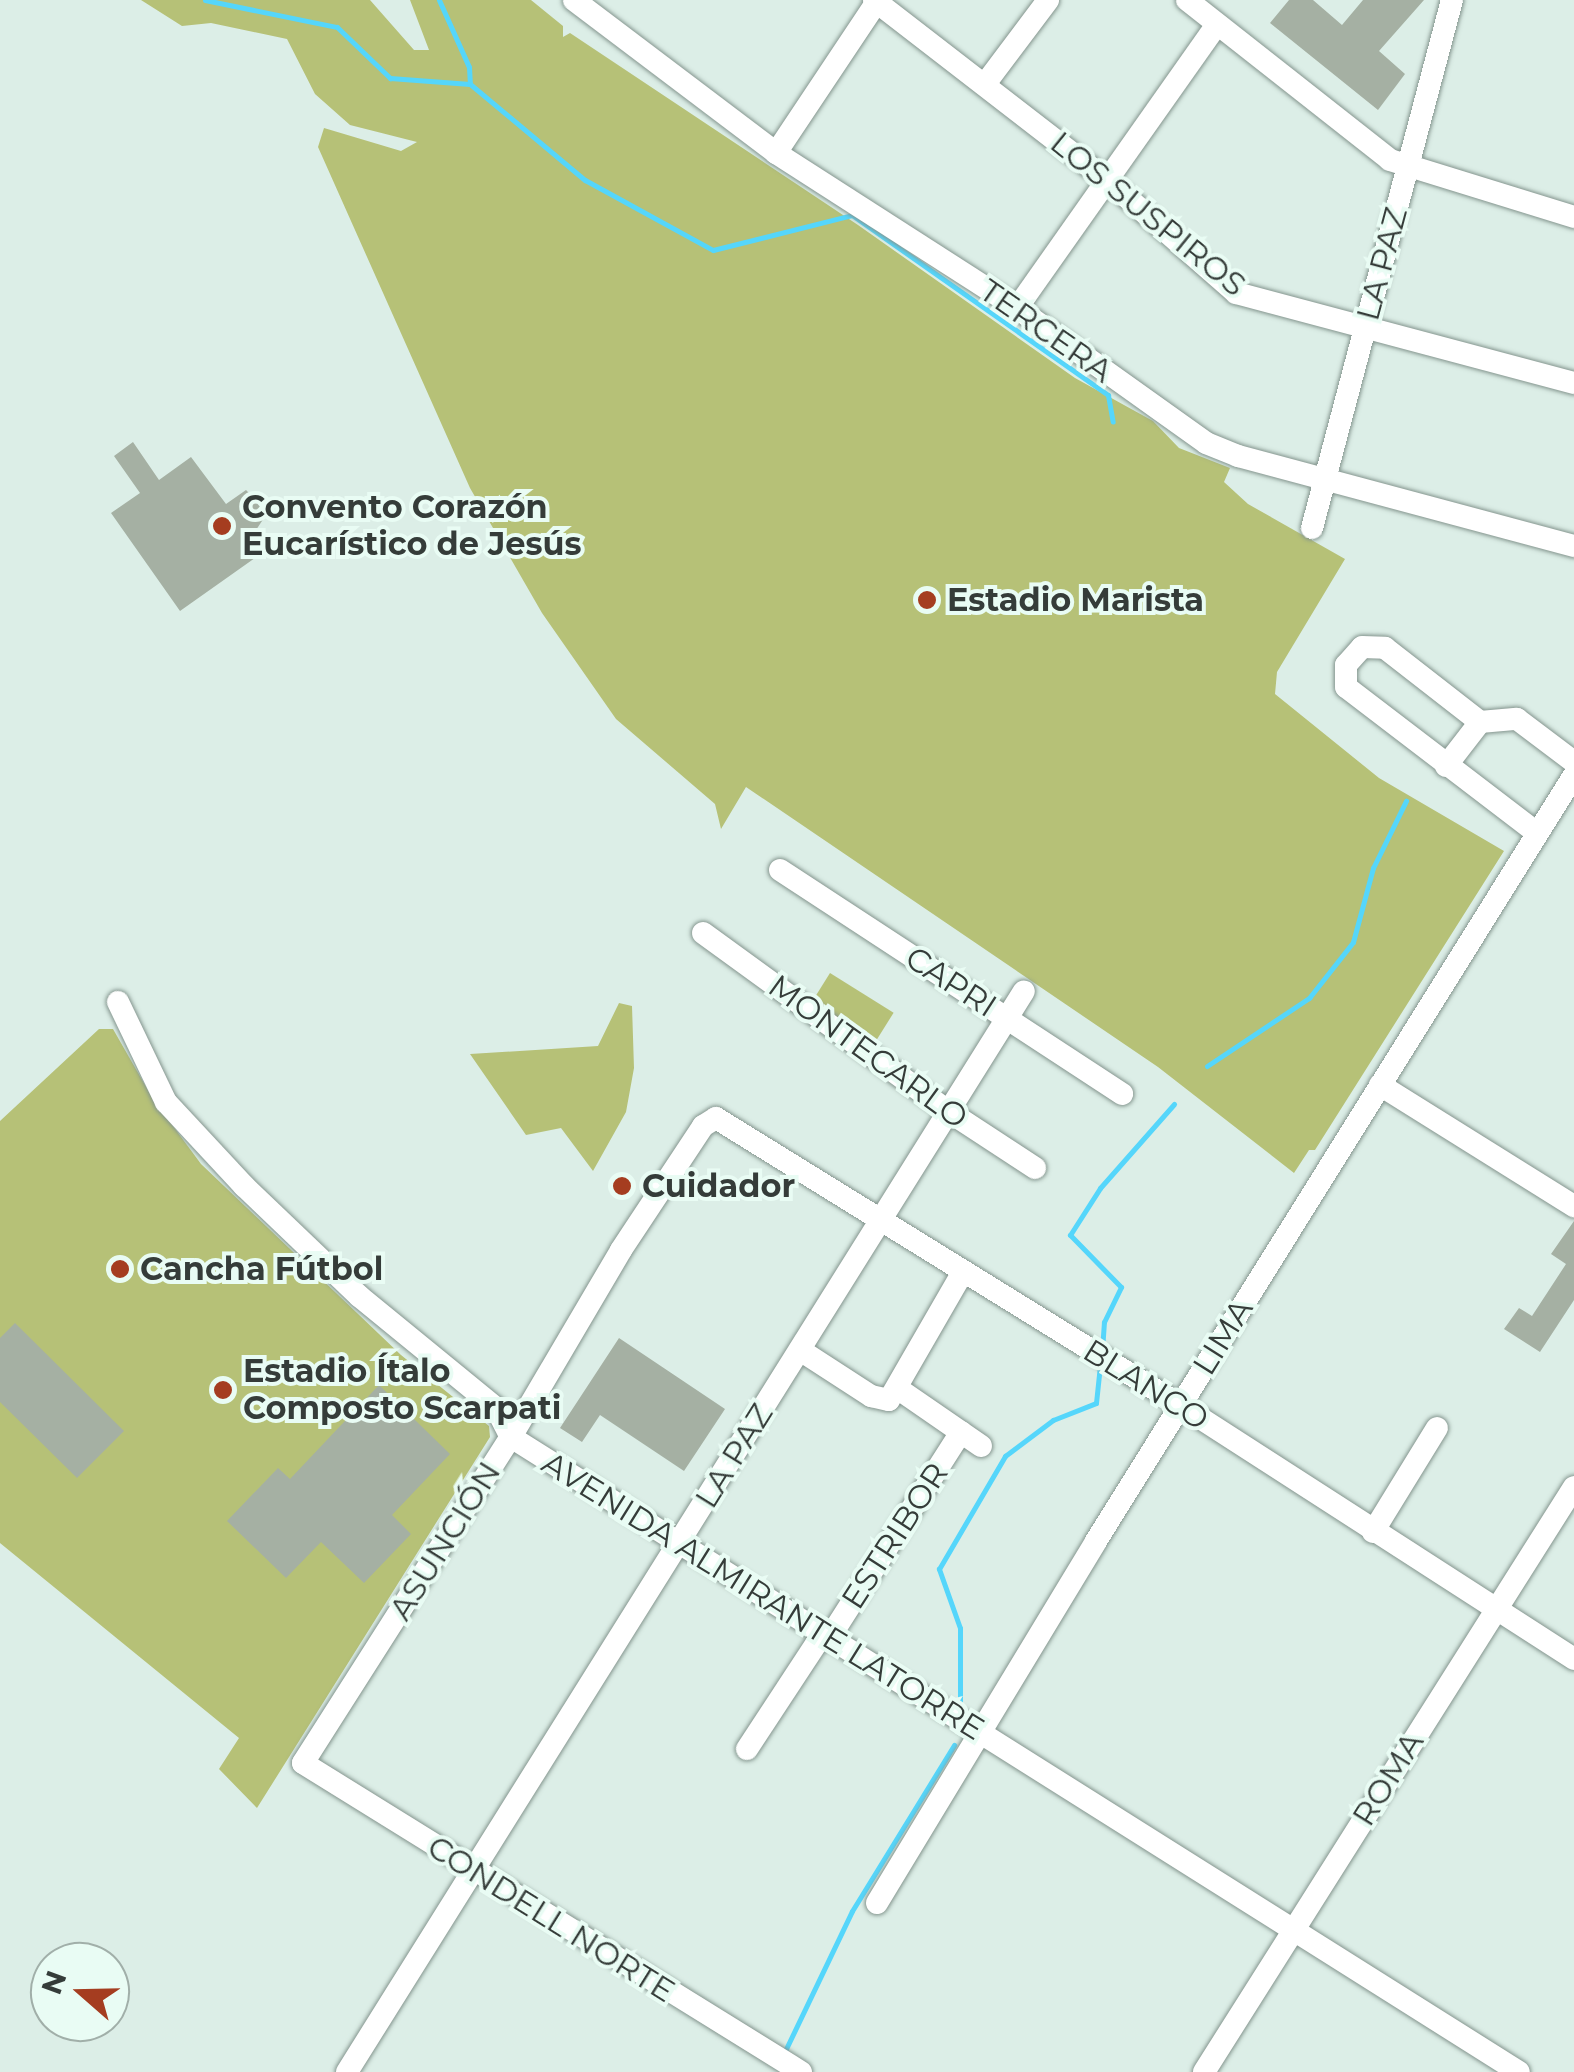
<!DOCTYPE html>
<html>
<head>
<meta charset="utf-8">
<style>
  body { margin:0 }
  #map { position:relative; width:1574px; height:2072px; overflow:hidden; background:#dceee7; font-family:Montserrat,sans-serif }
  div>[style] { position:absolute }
  .green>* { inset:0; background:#b6c177; transform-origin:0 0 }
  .stream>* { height:5px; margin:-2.5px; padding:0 2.5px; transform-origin:2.5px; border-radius:2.5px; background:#55d6fb }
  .building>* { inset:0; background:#a5b0a3; transform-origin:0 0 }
  .roads { filter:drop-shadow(0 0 2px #84958e) drop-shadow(0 0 2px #84958e) }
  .minor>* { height:22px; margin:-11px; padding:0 11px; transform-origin:11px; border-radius:11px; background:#fff }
  .dots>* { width:28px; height:28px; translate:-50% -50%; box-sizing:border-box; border:5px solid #e9fcf4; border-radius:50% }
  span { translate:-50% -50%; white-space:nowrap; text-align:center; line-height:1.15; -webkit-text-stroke:8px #e9fcf4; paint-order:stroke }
  .street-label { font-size:32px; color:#353c39 }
  .poi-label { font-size:32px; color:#353c39; font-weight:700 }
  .left { translate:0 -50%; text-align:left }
  .north { position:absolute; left:30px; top:1942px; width:100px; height:100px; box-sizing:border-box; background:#e9fcf4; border:2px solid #a1afa9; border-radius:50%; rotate:290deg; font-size:28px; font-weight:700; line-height:40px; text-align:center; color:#353c39 }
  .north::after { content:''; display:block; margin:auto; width:35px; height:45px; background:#a53d20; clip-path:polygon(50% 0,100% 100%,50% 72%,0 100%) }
</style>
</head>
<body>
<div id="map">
  <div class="green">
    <i style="clip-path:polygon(141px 0,370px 0,414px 50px,429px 50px,410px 0,531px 0,563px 26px,563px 37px,570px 33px,858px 225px,1075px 378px,1153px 421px,1179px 448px,1230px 468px,1224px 482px,1248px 504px,1345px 559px,1277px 672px,1275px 694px,1379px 778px,1504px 851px,1315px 1150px,1309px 1150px,1294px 1173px,1158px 1067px,746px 787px,721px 829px,715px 804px,616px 719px,542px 613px,470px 488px,318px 147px,324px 128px,401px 151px,417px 142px,350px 125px,315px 94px,287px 39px,211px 23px,182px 26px)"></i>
    <i style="left:830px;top:973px;width:75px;height:48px;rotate:32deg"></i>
    <i style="clip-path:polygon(619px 1003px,632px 1006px,634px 1068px,626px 1112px,593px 1171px,561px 1128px,526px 1135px,470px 1054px,598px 1046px)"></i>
    <i style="clip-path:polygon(99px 1029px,113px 1029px,153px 1099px,201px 1164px,401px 1355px,489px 1426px,490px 1437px,257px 1808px,219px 1769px,239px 1738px,0 1543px,0 1121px)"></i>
  </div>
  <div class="stream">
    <i style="left:205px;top:0;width:135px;rotate:11.6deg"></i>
    <i style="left:337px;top:27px;width:74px;rotate:43.9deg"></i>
    <i style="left:390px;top:78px;width:80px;rotate:4.3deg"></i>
    <i style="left:470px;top:84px;width:150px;rotate:39.9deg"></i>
    <i style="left:585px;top:180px;width:146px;rotate:28.7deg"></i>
    <i style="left:713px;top:250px;width:143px;rotate:-14.1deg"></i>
    <i style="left:852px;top:215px;width:313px;rotate:35.1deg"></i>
    <i style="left:1108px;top:395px;width:27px;rotate:80deg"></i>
    <i style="left:439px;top:0;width:73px;rotate:65.9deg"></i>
    <i style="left:469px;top:67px;width:17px;rotate:87deg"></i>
    <i style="left:1207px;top:1066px;width:123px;rotate:-33.7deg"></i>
    <i style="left:1309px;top:998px;width:71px;rotate:-51.8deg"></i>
    <i style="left:1353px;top:942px;width:77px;rotate:-74.9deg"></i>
    <i style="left:1373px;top:868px;width:75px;rotate:-63.8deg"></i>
    <i style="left:1102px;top:1350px;width:28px;rotate:-86deg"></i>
    <i style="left:1104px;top:1322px;width:39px;rotate:-64deg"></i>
    <i style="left:1121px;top:1287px;width:73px;rotate:-134.4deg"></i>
    <i style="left:1070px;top:1235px;width:56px;rotate:-57.4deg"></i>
    <i style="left:1100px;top:1188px;width:112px;rotate:-48.6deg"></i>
    <i style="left:960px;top:1703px;width:75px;rotate:-90deg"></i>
    <i style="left:960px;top:1628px;width:63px;rotate:-109.6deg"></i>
    <i style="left:939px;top:1569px;width:131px;rotate:-59.7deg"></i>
    <i style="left:1005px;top:1456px;width:60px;rotate:-36.9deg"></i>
    <i style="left:1053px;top:1420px;width:46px;rotate:-21.6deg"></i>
    <i style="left:1096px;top:1403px;width:37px;rotate:-84deg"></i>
    <i style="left:784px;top:2053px;width:157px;rotate:-64.4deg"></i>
    <i style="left:852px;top:1911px;width:195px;rotate:-58.4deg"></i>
  </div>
  <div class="building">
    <i style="clip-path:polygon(1289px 0,1313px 0,1342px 25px,1363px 0,1424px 0,1379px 51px,1405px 74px,1378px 110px,1270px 23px)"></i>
    <i style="clip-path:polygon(133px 442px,159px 480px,191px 457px,226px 504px,246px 490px,268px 512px,256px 530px,269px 548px,180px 611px,111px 513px,140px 493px,114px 456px)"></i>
    <i style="left:622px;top:1173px;width:14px;height:22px;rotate:34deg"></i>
    <i style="clip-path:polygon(1574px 1221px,1574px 1300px,1540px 1352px,1504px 1329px,1519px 1308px,1532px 1316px,1566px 1264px,1551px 1254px)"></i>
    <i style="clip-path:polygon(15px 1323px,124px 1431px,77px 1478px,0 1402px,0 1338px)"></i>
    <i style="clip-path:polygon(619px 1338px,725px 1409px,684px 1471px,600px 1415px,582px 1442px,560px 1428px)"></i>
    <i style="clip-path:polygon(379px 1385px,450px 1454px,392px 1515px,411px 1534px,364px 1583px,321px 1542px,286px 1578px,227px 1521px,278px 1468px,290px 1479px)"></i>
  </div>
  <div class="roads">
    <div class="minor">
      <i style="left:574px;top:0;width:253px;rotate:37.1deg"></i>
      <i style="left:776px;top:153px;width:287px;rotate:32.7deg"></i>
      <i style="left:1017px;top:308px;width:232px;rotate:35.5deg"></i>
      <i style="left:1206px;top:443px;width:35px;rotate:22deg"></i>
      <i style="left:1238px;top:456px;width:348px;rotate:15deg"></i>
      <i style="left:874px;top:0;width:293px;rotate:37.7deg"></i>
      <i style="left:1106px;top:179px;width:173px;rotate:41.2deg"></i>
      <i style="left:1236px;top:293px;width:350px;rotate:14.9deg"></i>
      <i style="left:1187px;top:0;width:258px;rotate:38.2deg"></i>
      <i style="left:1390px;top:160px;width:193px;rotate:17.2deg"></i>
      <i style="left:985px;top:84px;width:105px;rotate:-53.1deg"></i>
      <i style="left:776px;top:153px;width:184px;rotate:-56.3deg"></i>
      <i style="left:1017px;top:308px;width:347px;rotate:-54.8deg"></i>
      <i style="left:1312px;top:528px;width:546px;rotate:-75.15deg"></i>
      <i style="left:1446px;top:766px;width:56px;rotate:-52.3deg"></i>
      <i style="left:1537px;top:833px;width:240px;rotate:-142.6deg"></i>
      <i style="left:1346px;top:687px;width:22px;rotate:-90deg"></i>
      <i style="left:1346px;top:665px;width:24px;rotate:-48deg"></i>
      <i style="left:1362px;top:647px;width:23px;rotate:2deg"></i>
      <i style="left:1385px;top:648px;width:120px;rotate:37.9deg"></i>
      <i style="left:1480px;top:722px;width:37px;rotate:-5deg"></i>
      <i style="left:1517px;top:719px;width:71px;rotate:37deg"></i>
      <i style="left:780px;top:870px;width:409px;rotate:33.2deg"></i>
      <i style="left:703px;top:933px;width:303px;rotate:36deg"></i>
      <i style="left:948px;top:1111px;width:104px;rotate:33.2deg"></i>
      <i style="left:118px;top:1002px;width:111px;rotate:64.4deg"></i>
      <i style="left:166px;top:1102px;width:115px;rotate:47.1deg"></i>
      <i style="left:244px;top:1186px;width:159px;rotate:43.7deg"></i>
      <i style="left:359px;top:1296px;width:177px;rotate:39.3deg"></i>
      <i style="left:496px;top:1408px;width:33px;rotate:63deg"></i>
      <i style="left:511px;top:1437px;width:1191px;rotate:32.21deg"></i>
      <i style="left:1380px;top:1085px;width:229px;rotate:32deg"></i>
      <i style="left:800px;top:1350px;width:85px;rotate:32.9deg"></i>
      <i style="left:871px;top:1396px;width:18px;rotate:13deg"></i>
      <i style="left:889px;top:1400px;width:148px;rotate:-60deg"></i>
      <i style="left:897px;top:1388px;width:102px;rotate:34.6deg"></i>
      <i style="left:1373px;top:1532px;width:122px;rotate:-58.4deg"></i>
      <i style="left:828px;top:1640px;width:247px;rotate:-57.4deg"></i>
      <i style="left:747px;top:1749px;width:136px;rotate:-56.7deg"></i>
      <i style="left:877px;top:1903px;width:423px;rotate:-58.8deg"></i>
      <i style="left:1096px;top:1541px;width:903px;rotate:-58.03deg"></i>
      <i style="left:347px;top:2072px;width:1275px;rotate:-57.94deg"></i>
      <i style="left:801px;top:2072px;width:586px;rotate:-148.18deg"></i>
      <i style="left:303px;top:1763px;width:387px;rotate:-57.5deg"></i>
      <i style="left:511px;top:1437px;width:217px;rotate:-59.5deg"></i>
      <i style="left:621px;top:1250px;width:149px;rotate:-56.5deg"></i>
      <i style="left:703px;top:1126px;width:15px;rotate:-32deg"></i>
      <i style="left:716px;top:1118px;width:546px;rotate:31.74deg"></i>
      <i style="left:1180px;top:1405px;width:469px;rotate:32.8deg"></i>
      <i style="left:1204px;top:2072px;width:692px;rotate:-57.69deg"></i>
    </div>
  </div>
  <div class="dots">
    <i style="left:222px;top:526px;background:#a53d20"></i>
    <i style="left:927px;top:600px;background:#a53d20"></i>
    <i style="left:622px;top:1186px;background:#a53d20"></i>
    <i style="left:120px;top:1269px;background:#a53d20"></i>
    <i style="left:223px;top:1390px;background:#a53d20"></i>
  </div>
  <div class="street-label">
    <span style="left:1148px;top:214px;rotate:39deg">LOS SUSPIROS</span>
    <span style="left:1382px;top:264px;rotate:-75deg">LA PAZ</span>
    <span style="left:1046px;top:331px;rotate:35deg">TERCERA</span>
    <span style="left:951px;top:982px;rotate:33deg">CAPRI</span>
    <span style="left:868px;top:1052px;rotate:36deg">MONTECARLO</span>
    <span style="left:1223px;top:1337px;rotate:-58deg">LIMA</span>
    <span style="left:1146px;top:1385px;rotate:32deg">BLANCO</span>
    <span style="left:734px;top:1456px;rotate:-58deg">LA PAZ</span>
    <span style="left:895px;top:1536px;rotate:-57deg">ESTRIBOR</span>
    <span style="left:445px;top:1541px;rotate:-58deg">ASUNCIÓN</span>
    <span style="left:763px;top:1596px;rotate:32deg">AVENIDA ALMIRANTE LATORRE</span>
    <span style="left:1388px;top:1779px;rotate:-58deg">ROMA</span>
    <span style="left:551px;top:1919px;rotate:32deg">CONDELL NORTE</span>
  </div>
  <div class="poi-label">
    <span class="left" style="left:242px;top:526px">Convento Corazón<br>Eucarístico de Jesús</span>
    <span class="left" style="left:947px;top:600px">Estadio Marista</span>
    <span class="left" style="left:642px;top:1186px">Cuidador</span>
    <span class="left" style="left:140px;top:1269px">Cancha Fútbol</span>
    <span class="left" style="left:243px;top:1390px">Estadio Ítalo<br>Composto Scarpati</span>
  </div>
  <div class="north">N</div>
</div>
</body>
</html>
